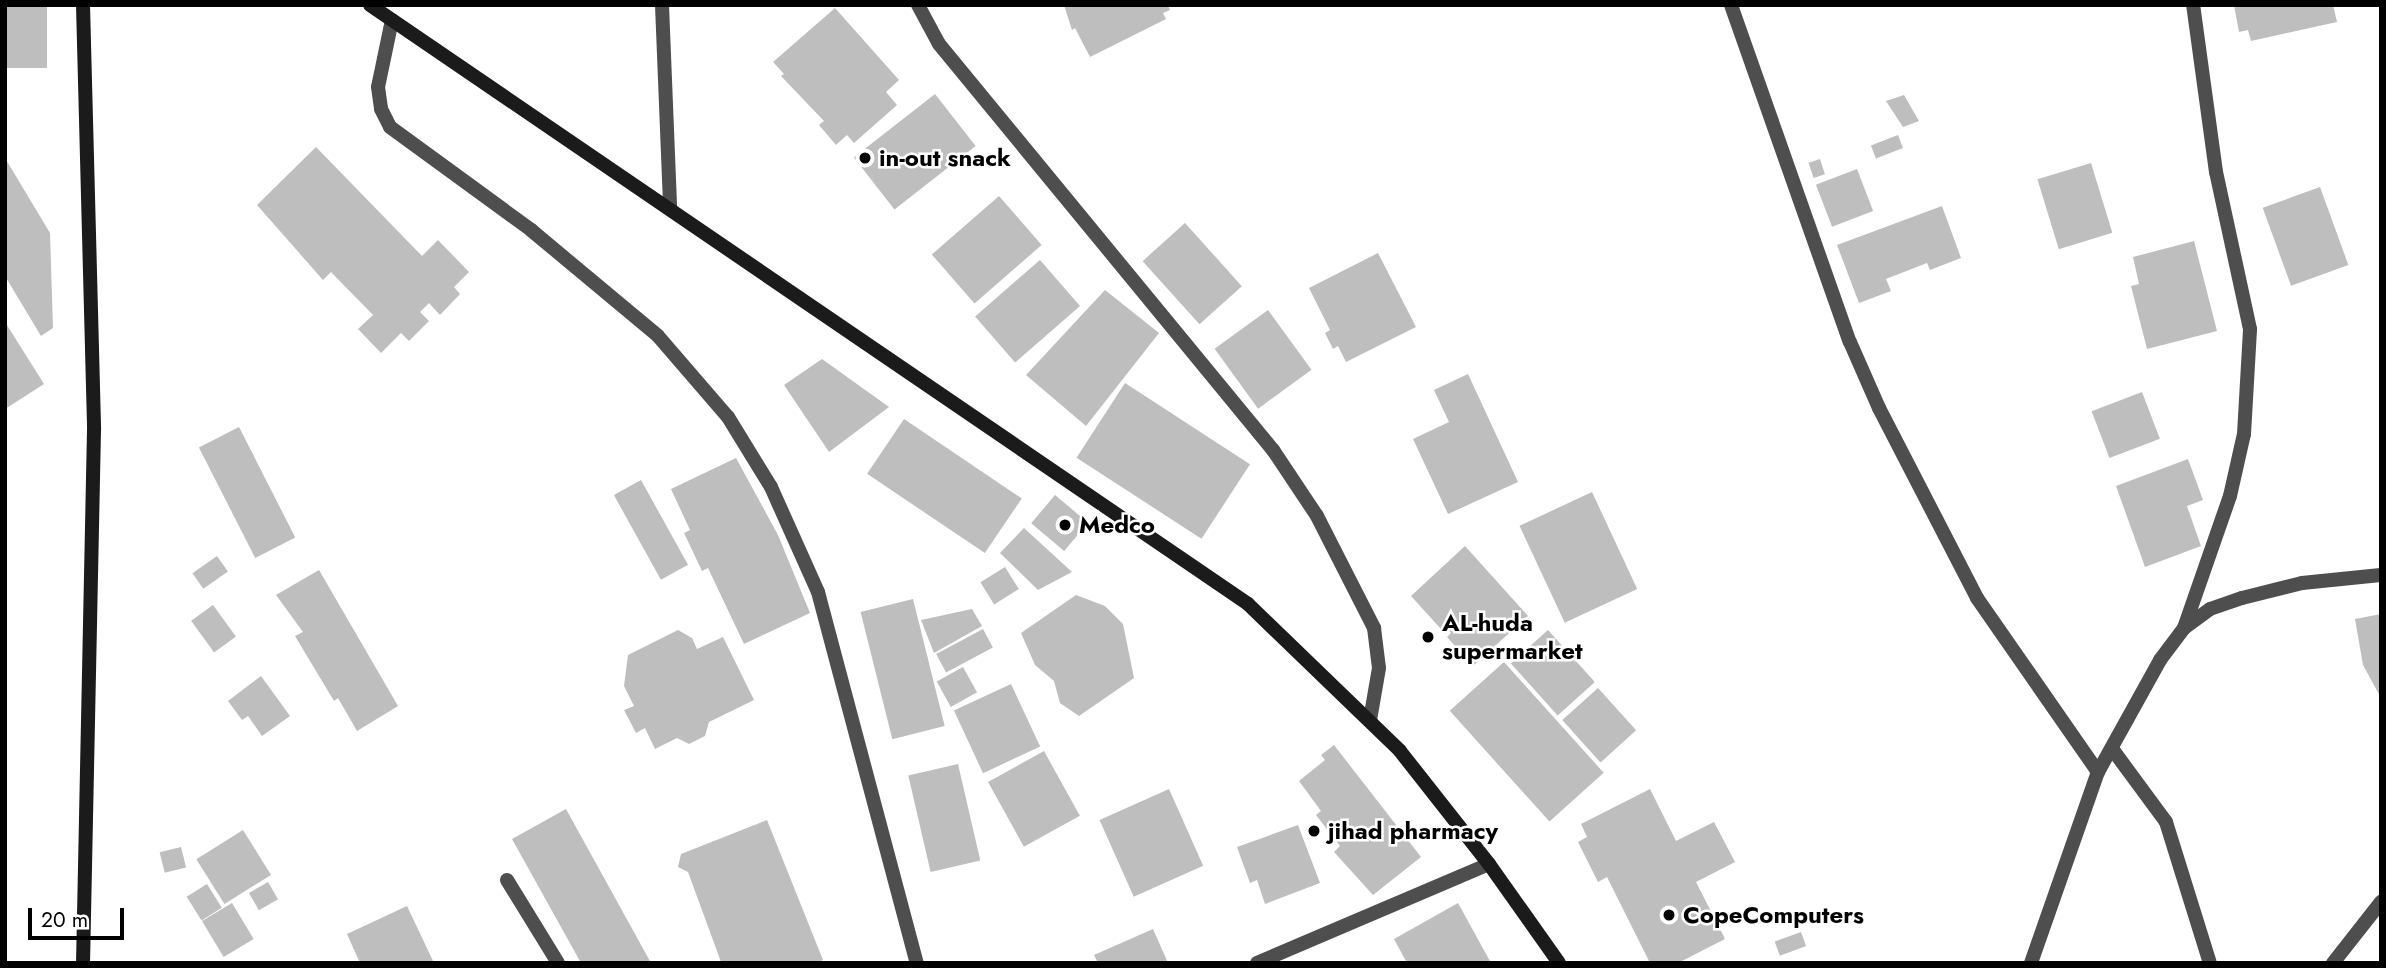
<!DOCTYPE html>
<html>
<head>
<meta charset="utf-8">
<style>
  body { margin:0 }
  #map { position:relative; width:2386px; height:968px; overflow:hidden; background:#fff; font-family:Jost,sans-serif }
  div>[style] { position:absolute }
  .building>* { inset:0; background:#bebebe; transform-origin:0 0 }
  .lane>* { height:14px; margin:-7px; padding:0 7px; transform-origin:7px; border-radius:7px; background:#4e4e4e }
  .street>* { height:14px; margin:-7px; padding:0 7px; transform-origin:7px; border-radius:7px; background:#4e4e4e }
  .secondary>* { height:14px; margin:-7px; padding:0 7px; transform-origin:7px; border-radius:7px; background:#1b1b1b }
  .dots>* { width:19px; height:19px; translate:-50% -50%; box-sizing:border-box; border:4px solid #fff; border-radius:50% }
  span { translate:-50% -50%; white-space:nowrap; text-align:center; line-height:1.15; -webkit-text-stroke:5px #fff; paint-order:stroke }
  .poi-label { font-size:24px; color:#000; font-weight:700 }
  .left { translate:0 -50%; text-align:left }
  .frame { position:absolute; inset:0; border:7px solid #000; pointer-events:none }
  .scale { position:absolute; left:28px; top:908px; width:96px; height:32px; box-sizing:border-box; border:4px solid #000; border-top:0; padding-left:9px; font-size:21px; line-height:24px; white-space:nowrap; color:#000; -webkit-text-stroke:5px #fff; paint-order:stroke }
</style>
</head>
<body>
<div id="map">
  <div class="building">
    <i style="left:5px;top:5px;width:42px;height:63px"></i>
    <i style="clip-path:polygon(1064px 5px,1168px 5px,1170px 10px,1163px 13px,1166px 19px,1090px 57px,1075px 28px,1072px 30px)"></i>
    <i style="clip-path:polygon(2234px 5px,2333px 5px,2337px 22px,2251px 41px,2248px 30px,2239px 32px)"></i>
    <i style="clip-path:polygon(835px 8px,899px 80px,886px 92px,897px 105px,854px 143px,847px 135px,836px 145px,819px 125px,824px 121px,781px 76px,784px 74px,773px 62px)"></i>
    <i style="left:935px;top:94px;width:66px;height:103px;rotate:52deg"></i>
    <i style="clip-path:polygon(1904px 95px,1919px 121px,1903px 127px,1886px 101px)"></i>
    <i style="left:1898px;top:135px;width:14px;height:29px;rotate:69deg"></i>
    <i style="clip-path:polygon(316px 147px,422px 256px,438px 240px,469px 272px,454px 287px,460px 294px,440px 315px,429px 303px,420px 312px,429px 321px,409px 341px,401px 333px,381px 353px,358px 329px,373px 315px,331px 272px,323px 280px,257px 205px)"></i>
    <i style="clip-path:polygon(5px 158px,50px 233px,53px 328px,41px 336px,5px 276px)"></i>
    <i style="left:1820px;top:159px;width:16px;height:12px;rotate:72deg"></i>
    <i style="left:2091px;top:163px;width:73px;height:56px;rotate:73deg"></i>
    <i style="left:1857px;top:169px;width:45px;height:44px;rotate:69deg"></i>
    <i style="left:2320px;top:187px;width:83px;height:61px;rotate:70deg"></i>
    <i style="left:999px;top:196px;width:65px;height:89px;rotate:49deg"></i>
    <i style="clip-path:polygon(1942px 206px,1961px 258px,1930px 270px,1927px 263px,1886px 279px,1891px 291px,1859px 303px,1837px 245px)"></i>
    <i style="left:1185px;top:223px;width:85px;height:57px;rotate:48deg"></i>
    <i style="clip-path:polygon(2194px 241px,2217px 331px,2147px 349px,2131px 286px,2139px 284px,2133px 257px)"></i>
    <i style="clip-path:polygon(1378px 253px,1416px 327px,1346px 362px,1338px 346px,1333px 349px,1325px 333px,1330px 330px,1309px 288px)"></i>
    <i style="left:1040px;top:260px;width:61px;height:86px;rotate:49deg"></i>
    <i style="clip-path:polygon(1105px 290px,1159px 333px,1086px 426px,1026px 375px)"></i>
    <i style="left:1268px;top:310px;width:74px;height:66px;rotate:54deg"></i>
    <i style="clip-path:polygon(5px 322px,44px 384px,5px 409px)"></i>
    <i style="clip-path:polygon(822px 359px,889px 407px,829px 452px,784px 385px)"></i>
    <i style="clip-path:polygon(1468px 374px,1518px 482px,1448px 514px,1413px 439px,1449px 422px,1434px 390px)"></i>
    <i style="left:1125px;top:383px;width:149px;height:89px;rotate:33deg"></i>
    <i style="left:2142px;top:392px;width:50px;height:54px;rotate:69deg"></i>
    <i style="left:904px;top:419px;width:142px;height:66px;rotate:34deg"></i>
    <i style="left:239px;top:427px;width:124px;height:45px;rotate:63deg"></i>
    <i style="clip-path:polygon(736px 458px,778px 535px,810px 613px,744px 644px,708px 568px,702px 571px,684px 533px,690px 530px,671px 489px)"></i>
    <i style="clip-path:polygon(2188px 459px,2203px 500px,2187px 506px,2201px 546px,2145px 567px,2116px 486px)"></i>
    <i style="left:641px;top:480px;width:97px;height:31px;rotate:61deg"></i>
    <i style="left:1592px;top:492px;width:107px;height:80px;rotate:65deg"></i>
    <i style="left:1055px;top:495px;width:43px;height:37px;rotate:40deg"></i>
    <i style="clip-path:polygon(1024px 528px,1072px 572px,1038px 590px,1000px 553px)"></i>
    <i style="clip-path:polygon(1465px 546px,1528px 616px,1473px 666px,1447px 637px,1451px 633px,1445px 626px,1441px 629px,1411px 596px)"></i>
    <i style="left:217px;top:556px;width:19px;height:30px;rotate:55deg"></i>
    <i style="left:1005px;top:567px;width:26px;height:29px;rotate:58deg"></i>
    <i style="clip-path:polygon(319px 570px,398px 706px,357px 731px,338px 698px,334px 701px,295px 636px,303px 632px,276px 595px)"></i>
    <i style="clip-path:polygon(1076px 595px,1105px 606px,1123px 624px,1134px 678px,1079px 716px,1060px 703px,1054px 681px,1035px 665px,1021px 633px)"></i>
    <i style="left:913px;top:599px;width:131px;height:54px;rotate:76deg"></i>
    <i style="left:213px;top:605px;width:39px;height:27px;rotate:54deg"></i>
    <i style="clip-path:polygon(972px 609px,982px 626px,934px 653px,921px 620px)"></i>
    <i style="clip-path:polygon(2381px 614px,2381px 698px,2363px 665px,2355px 619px)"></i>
    <i style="left:983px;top:629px;width:21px;height:53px;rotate:62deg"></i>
    <i style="clip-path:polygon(678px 630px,692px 638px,697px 649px,723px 637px,754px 700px,709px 722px,705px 736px,689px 744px,677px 738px,655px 749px,645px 728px,636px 733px,624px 710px,634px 706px,624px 686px,628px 655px)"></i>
    <i style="left:1548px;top:630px;width:70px;height:50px;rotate:48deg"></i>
    <i style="left:1504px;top:662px;width:149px;height:73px;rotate:48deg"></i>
    <i style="left:963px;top:667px;width:29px;height:30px;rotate:61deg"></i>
    <i style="clip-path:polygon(261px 676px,290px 716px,262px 736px,248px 716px,242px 720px,228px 701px)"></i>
    <i style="left:1011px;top:684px;width:69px;height:63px;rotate:65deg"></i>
    <i style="left:1598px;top:688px;width:57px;height:48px;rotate:48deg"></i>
    <i style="clip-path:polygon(1334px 745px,1421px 857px,1373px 895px,1334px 852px,1340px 846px,1316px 815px,1321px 811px,1299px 781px,1325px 760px,1321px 755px)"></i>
    <i style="left:1044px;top:751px;width:74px;height:64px;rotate:61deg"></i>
    <i style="left:958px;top:764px;width:99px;height:51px;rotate:77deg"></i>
    <i style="left:1169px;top:789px;width:84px;height:76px;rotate:66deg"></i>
    <i style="clip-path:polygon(1650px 789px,1676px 841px,1714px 822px,1735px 862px,1696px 882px,1725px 939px,1678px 963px,1650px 963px,1607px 877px,1598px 882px,1578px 842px,1587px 837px,1581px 824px)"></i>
    <i style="clip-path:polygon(566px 809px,651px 963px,581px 963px,512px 839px)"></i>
    <i style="clip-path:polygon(767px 820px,823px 960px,817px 963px,721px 962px,688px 872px,678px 867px,681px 854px)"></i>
    <i style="clip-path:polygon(1298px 825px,1320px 883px,1265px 904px,1257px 880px,1250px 883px,1237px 847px)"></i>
    <i style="left:243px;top:830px;width:53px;height:55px;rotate:58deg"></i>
    <i style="left:181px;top:847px;width:21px;height:22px;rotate:76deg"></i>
    <i style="left:268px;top:882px;width:20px;height:22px;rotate:60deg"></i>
    <i style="left:207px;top:884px;width:28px;height:24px;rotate:58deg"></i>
    <i style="left:232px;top:903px;width:42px;height:35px;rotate:59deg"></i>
    <i style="clip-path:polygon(1458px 903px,1491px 963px,1407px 963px,1394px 939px)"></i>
    <i style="clip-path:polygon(407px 906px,434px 963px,360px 963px,347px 934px)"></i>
    <i style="clip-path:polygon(1153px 929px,1168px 963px,1098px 963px,1094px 955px)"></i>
    <i style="left:1801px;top:932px;width:15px;height:28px;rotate:70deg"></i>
  </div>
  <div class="lane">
    <i style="left:662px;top:5px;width:203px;rotate:87.7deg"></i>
    <i style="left:2333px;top:963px;width:78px;rotate:-51.8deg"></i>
  </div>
  <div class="street">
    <i style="left:918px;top:5px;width:44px;rotate:61.7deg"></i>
    <i style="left:939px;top:44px;width:526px;rotate:50.56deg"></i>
    <i style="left:1273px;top:450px;width:79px;rotate:56.3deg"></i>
    <i style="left:1317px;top:516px;width:126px;rotate:63deg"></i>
    <i style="left:1374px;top:628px;width:40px;rotate:82.9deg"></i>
    <i style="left:1379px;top:668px;width:53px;rotate:99.8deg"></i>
    <i style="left:1731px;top:5px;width:357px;rotate:70.6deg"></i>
    <i style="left:1850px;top:342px;width:72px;rotate:66.3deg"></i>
    <i style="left:1879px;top:408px;width:214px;rotate:62.7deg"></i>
    <i style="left:1977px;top:598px;width:212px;rotate:55.2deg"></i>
    <i style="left:392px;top:20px;width:68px;rotate:101.8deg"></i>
    <i style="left:378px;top:87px;width:22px;rotate:82deg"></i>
    <i style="left:381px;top:109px;width:20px;rotate:63deg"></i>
    <i style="left:390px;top:127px;width:175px;rotate:36.1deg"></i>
    <i style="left:531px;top:230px;width:165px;rotate:39.8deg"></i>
    <i style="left:658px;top:336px;width:107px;rotate:49.2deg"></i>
    <i style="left:728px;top:417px;width:82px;rotate:58.4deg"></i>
    <i style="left:771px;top:487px;width:115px;rotate:65.9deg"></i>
    <i style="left:818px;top:592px;width:384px;rotate:75.1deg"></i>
    <i style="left:2184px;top:628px;width:32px;rotate:-36deg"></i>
    <i style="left:2210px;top:609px;width:34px;rotate:-19deg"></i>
    <i style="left:2242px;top:598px;width:62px;rotate:-14deg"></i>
    <i style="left:2302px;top:583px;width:79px;rotate:-5.8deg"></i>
    <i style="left:2113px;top:750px;width:89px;rotate:53.6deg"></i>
    <i style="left:2166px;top:822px;width:148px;rotate:72.7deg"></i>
    <i style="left:507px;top:880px;width:97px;rotate:58.4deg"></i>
    <i style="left:1257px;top:963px;width:252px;rotate:-23.1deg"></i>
    <i style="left:2031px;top:963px;width:202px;rotate:-70.7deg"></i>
    <i style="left:2098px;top:772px;width:128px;rotate:-61deg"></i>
    <i style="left:2160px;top:660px;width:40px;rotate:-53deg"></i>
    <i style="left:2184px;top:628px;width:140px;rotate:-70.8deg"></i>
    <i style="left:2230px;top:496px;width:64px;rotate:-77.3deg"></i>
    <i style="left:2244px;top:434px;width:105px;rotate:-86.7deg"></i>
    <i style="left:2250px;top:329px;width:161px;rotate:-102.2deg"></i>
    <i style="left:2216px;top:172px;width:169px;rotate:-97.8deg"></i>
  </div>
  <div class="secondary">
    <i style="left:83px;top:5px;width:425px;rotate:88.5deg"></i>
    <i style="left:94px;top:430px;width:533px;rotate:91.18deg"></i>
    <i style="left:370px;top:5px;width:1063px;rotate:34.3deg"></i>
    <i style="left:1248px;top:604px;width:211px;rotate:44deg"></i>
    <i style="left:1400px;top:751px;width:144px;rotate:51.8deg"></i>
    <i style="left:1489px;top:864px;width:121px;rotate:54.7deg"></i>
  </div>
  <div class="dots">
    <i style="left:865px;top:158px;background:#000"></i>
    <i style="left:1065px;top:525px;background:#000"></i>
    <i style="left:1428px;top:637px;background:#000"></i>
    <i style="left:1314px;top:831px;background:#000"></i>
    <i style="left:1669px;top:915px;background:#000"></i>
  </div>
  <div class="poi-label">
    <span class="left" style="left:879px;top:158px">in-out snack</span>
    <span class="left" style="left:1079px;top:525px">Medco</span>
    <span class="left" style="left:1442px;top:637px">AL-huda<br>supermarket</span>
    <span class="left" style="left:1328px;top:831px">jihad pharmacy</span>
    <span class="left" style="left:1683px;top:915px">CopeComputers</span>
  </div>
  <div class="frame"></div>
  <div class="scale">20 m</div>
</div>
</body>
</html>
